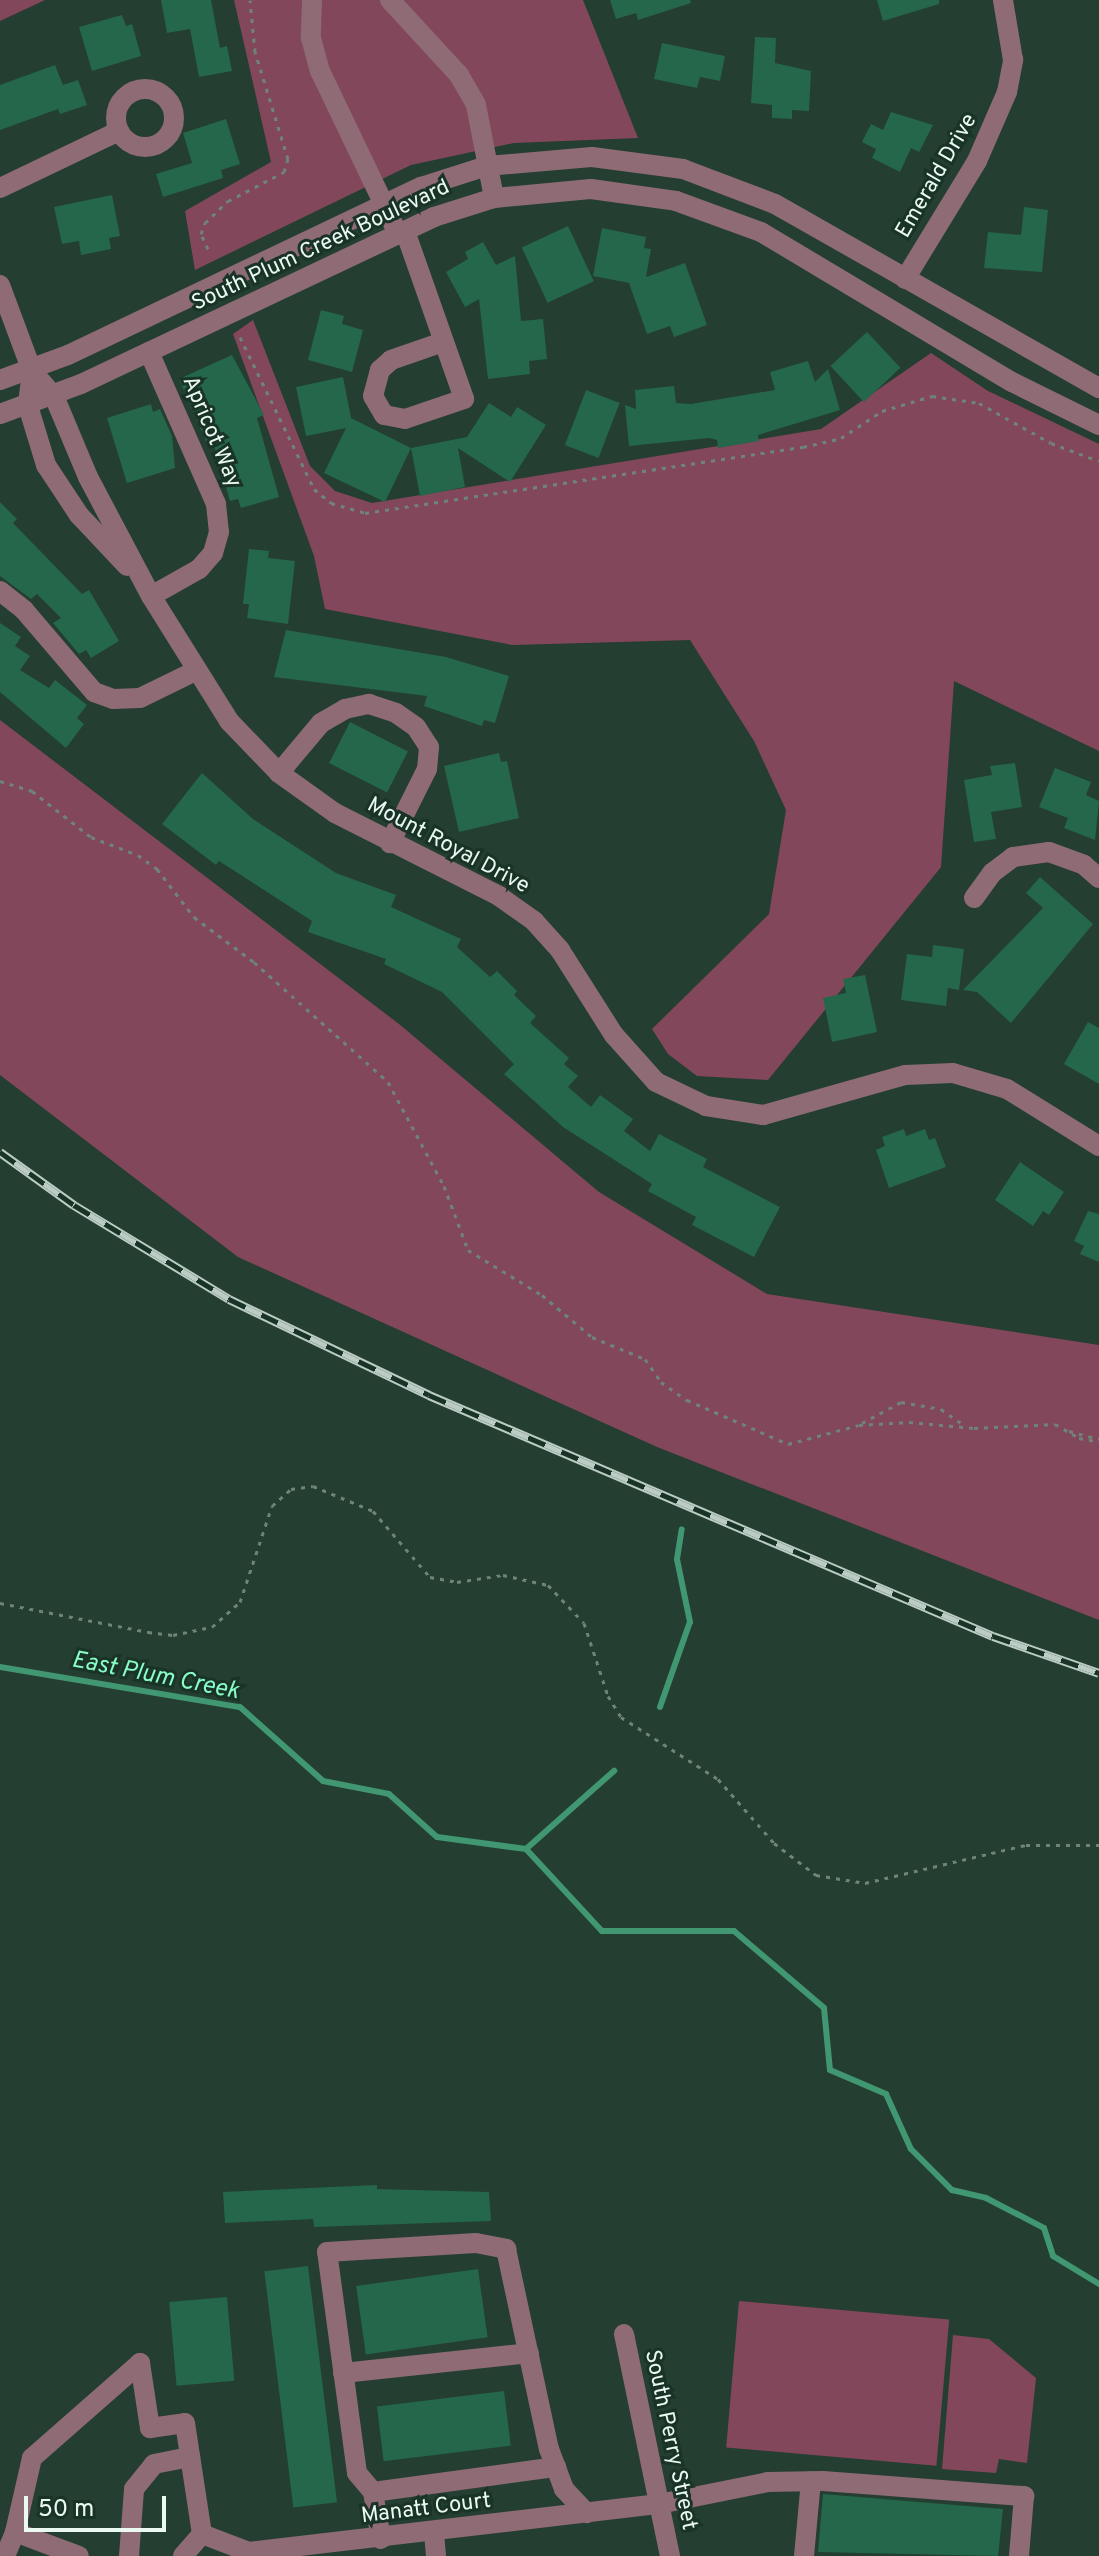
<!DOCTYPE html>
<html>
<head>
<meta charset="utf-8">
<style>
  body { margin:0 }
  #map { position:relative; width:1099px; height:2556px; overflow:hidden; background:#243e31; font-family:Overpass,sans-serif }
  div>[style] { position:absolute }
  .green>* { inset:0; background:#83475b; transform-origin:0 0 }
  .stream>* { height:6px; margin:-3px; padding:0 3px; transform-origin:3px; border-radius:3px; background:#409771 }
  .building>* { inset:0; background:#24674a; transform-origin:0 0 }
  .path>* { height:3px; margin-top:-1.5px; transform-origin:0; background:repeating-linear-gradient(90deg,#6e8479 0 4px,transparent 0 10px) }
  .minor>* { height:20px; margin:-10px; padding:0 10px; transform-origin:10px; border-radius:10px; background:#8e6b75 }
  .minor>.ring { margin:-10px; padding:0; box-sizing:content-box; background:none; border:20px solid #8e6b75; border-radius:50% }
  .rail>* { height:9px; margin-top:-4.5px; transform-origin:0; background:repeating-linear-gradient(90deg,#193327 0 18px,#baccc3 0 36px); box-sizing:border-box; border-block:2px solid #baccc3 }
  span { translate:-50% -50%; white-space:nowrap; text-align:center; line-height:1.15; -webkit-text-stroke:6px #193327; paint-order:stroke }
  .street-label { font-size:22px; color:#eaf9f1 }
  .water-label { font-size:24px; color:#87fcc6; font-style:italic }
  .scale { position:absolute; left:24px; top:2496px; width:142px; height:36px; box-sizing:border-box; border:4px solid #eaf9f1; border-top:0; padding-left:10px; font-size:24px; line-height:28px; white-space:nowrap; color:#eaf9f1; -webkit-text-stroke:6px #193327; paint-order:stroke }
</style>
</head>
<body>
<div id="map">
  <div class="green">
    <i style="clip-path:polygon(0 0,45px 0,0 21px)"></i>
    <i style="clip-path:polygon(234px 0,583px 0,638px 138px,514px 143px,411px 165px,195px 270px,185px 211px,271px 162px)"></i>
    <i style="clip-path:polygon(253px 320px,310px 466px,335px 491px,372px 503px,821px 429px,931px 353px,988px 391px,1099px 444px,1099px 751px,954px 681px,941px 867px,768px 1080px,697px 1076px,668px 1054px,652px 1029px,769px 914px,786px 810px,754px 741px,690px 640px,512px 645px,325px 609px,314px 556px,233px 334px)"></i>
    <i style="clip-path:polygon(0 720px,399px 1024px,599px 1192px,767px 1294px,1099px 1345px,1099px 1620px,657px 1447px,238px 1257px,0 1075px)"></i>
    <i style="left:739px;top:2301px;width:211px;height:147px;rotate:5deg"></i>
    <i style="clip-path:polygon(953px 2335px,989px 2339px,1036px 2378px,1027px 2463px,999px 2459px,996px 2473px,942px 2469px)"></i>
  </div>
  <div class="stream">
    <i style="left:0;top:1667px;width:243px;rotate:9.5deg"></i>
    <i style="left:240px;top:1707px;width:111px;rotate:41.7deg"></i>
    <i style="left:323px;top:1781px;width:67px;rotate:11.1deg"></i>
    <i style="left:389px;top:1794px;width:64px;rotate:41.9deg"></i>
    <i style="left:437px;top:1837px;width:90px;rotate:7.7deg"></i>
    <i style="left:526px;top:1849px;width:112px;rotate:47.2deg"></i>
    <i style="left:602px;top:1931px;width:132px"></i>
    <i style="left:734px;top:1931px;width:118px;rotate:40.5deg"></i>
    <i style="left:824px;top:2008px;width:62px;rotate:84.5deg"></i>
    <i style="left:830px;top:2070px;width:61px;rotate:23.2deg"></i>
    <i style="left:886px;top:2094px;width:60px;rotate:65.6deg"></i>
    <i style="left:911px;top:2149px;width:58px;rotate:45deg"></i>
    <i style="left:952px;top:2190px;width:35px;rotate:13deg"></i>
    <i style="left:986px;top:2198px;width:65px;rotate:27.3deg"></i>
    <i style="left:1044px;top:2228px;width:29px;rotate:72deg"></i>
    <i style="left:1053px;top:2256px;width:54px;rotate:31.3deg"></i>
    <i style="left:660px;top:1707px;width:90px;rotate:-70.6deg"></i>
    <i style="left:690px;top:1622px;width:64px;rotate:-101.7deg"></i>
    <i style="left:677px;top:1559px;width:30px;rotate:-81deg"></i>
    <i style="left:526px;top:1849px;width:118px;rotate:-41.6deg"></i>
  </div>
  <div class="building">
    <i style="clip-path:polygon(161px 0,211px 0,220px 48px,227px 46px,232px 71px,199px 77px,190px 29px,167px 33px)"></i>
    <i style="clip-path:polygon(610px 0,690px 0,691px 3px,638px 20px,636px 13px,616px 19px)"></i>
    <i style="clip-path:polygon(877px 0,939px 0,939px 4px,883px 21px)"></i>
    <i style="clip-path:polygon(122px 15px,126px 26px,132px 24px,141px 56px,92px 71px,79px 27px)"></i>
    <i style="clip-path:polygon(755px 37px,776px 38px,775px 63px,811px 71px,809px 111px,792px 110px,792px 119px,772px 118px,772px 105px,751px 103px)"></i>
    <i style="clip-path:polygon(662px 43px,725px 56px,720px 81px,700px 77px,697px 88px,654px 79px)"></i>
    <i style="clip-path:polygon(55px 65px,63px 85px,78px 80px,87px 105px,60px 114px,58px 109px,0 130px,0 85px)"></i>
    <i style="clip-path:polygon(891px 112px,933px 125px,919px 152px,911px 148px,900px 172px,872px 158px,876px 149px,862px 142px,871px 124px,883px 130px)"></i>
    <i style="clip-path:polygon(226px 119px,240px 164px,221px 170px,223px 178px,163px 197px,156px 174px,192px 163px,183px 133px)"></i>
    <i style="clip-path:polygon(112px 195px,120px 236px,109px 238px,111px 249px,81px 255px,79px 241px,62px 244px,54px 207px)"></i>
    <i style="clip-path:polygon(1024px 207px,1048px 210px,1042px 272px,984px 268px,988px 232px,1021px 235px)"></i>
    <i style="left:568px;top:226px;width:61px;height:51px;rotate:65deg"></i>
    <i style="clip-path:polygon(602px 228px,646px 237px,644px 248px,651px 249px,646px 277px,685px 263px,707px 325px,674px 337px,670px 326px,647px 334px,629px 283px,593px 276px)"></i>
    <i style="clip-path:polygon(483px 242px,496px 265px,515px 256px,521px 321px,543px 319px,547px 359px,529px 361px,530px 374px,488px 379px,479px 299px,465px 307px,446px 272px,468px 259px,465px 252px)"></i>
    <i style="clip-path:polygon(321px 310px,344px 316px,342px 324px,363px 330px,352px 372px,308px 360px)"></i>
    <i style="left:867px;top:332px;width:49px;height:50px;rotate:47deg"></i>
    <i style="clip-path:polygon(232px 355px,264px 415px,257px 418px,279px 497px,241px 508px,238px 499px,230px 501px,212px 438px,206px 441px,179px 379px)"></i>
    <i style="clip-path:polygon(808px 361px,815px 382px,828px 369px,840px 410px,758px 435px,759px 441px,718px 448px,717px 440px,709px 438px,629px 446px,625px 405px,636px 409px,635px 390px,674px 386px,676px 403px,691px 404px,775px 390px,770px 372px)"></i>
    <i style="clip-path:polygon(343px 377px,351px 418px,411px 448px,467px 437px,489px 403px,511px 417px,517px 407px,546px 425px,510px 482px,458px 448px,465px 487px,420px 496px,411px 448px,385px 502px,324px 473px,346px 428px,306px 436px,296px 387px)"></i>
    <i style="left:586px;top:390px;width:36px;height:59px;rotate:21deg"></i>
    <i style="clip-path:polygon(151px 404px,153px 412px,160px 409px,172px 436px,175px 468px,127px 483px,107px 418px)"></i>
    <i style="clip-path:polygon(0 502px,17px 519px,13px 523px,82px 594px,89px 590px,119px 641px,91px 658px,86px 650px,79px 654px,53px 623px,61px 618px,37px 594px,31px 599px,0 576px)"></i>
    <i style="clip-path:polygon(249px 549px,269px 551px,268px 558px,295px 561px,288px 624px,247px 618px,249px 604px,243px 604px)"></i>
    <i style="clip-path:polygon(0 623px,21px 637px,15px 646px,30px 656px,20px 670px,49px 688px,55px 680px,87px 705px,77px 718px,84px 724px,66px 748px,0 692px)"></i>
    <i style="clip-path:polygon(286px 630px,446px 657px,509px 676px,495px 723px,484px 720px,482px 726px,424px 706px,427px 696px,274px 677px)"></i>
    <i style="left:350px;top:722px;width:65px;height:46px;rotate:27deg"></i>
    <i style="clip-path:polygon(499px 753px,501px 762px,507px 761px,519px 818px,459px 832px,444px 766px)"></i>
    <i style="clip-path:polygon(1015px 763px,1022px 807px,991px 812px,996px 839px,974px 842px,964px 780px,992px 775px,990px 766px)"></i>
    <i style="clip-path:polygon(1055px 768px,1091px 782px,1086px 795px,1099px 801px,1095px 840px,1064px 828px,1068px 818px,1039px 807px)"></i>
    <i style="clip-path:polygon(202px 773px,253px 819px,336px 873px,396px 895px,391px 907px,461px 939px,457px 947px,490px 977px,497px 971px,517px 991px,514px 995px,536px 1016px,530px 1023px,569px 1058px,564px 1064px,578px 1076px,568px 1087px,591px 1107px,600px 1095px,633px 1119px,624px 1131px,650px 1151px,659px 1134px,707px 1159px,703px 1167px,780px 1207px,754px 1257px,692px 1225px,696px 1217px,648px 1191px,652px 1184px,563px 1127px,504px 1074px,514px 1064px,442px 992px,384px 964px,386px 959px,308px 932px,312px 921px,219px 861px,216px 865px,162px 824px)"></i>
    <i style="clip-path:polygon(1040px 877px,1093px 924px,1011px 1023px,977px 992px,963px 990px,1043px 908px,1026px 893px)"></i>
    <i style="clip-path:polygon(933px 945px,964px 949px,959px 990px,948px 988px,946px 1006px,901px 1000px,907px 954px,932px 957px)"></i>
    <i style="clip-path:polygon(865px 975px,877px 1032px,832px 1042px,823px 998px,846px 993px,843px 979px)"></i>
    <i style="clip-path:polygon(1088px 1022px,1099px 1028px,1099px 1084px,1064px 1064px)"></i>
    <i style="clip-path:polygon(904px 1129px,906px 1136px,925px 1129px,929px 1140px,935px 1138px,946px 1167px,889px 1188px,876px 1150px,885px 1146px,882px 1137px)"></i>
    <i style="clip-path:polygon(1020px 1162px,1064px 1192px,1049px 1215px,1043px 1211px,1033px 1226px,995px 1200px)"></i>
    <i style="clip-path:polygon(1088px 1211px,1099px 1214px,1099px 1262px,1080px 1254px,1084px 1246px,1074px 1241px)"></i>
    <i style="clip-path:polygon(377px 2185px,377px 2189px,489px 2192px,491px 2221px,314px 2227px,313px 2219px,225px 2223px,223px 2192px)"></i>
    <i style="left:308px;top:2266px;width:238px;height:44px;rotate:83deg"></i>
    <i style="left:478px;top:2269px;width:69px;height:123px;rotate:82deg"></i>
    <i style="left:227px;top:2297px;width:84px;height:58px;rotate:85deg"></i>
    <i style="left:504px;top:2391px;width:55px;height:128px;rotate:83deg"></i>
    <i style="clip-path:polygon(823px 2494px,1003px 2509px,998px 2556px,818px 2552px)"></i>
  </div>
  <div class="path">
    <i style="left:208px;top:249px;width:17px;rotate:-115deg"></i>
    <i style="left:201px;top:234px;width:12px;rotate:-70deg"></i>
    <i style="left:205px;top:223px;width:32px;rotate:-44deg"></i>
    <i style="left:228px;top:201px;width:63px;rotate:-27.4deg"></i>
    <i style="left:284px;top:172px;width:14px;rotate:-73deg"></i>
    <i style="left:288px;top:159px;width:112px;rotate:-107.1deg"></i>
    <i style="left:255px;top:52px;width:52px;rotate:-95.5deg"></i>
    <i style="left:240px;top:337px;width:169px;rotate:64deg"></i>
    <i style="left:314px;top:489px;width:22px;rotate:39deg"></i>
    <i style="left:331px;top:503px;width:35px;rotate:16deg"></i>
    <i style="left:365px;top:513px;width:443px;rotate:-8.6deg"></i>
    <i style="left:803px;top:447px;width:39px;rotate:-13deg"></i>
    <i style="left:841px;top:438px;width:49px;rotate:-33.4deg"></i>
    <i style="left:882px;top:411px;width:52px;rotate:-16.7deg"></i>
    <i style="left:932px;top:396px;width:48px;rotate:8.5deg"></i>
    <i style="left:979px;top:403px;width:82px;rotate:29.1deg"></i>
    <i style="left:1051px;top:443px;width:51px;rotate:20.6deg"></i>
    <i style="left:0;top:781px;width:34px;rotate:17deg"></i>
    <i style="left:32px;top:791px;width:75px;rotate:37.9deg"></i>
    <i style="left:91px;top:837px;width:50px;rotate:21deg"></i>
    <i style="left:138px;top:855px;width:24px;rotate:36deg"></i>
    <i style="left:157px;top:869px;width:61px;rotate:52.4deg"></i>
    <i style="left:194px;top:917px;width:75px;rotate:36.9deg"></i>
    <i style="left:254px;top:962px;width:180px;rotate:41.8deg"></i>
    <i style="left:388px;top:1082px;width:118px;rotate:61.7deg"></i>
    <i style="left:444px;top:1186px;width:68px;rotate:69.4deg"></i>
    <i style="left:468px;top:1250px;width:87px;rotate:31.3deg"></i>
    <i style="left:542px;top:1295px;width:65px;rotate:40deg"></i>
    <i style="left:592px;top:1337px;width:57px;rotate:22.5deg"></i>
    <i style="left:645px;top:1359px;width:28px;rotate:55deg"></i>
    <i style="left:661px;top:1382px;width:32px;rotate:35deg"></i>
    <i style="left:687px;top:1400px;width:110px;rotate:23.5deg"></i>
    <i style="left:788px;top:1444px;width:73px;rotate:-15deg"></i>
    <i style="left:859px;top:1425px;width:50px;rotate:-3.4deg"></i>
    <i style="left:909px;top:1422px;width:65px;rotate:5.3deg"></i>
    <i style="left:974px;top:1428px;width:81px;rotate:-2.8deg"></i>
    <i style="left:1055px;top:1424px;width:28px;rotate:30deg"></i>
    <i style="left:1079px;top:1438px;width:20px;rotate:11deg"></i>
    <i style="left:862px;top:1423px;width:44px;rotate:-28.3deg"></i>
    <i style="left:901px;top:1402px;width:41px;rotate:9.9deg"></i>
    <i style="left:941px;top:1409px;width:29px;rotate:35deg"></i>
    <i style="left:1069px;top:1431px;width:31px;rotate:15deg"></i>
    <i style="left:0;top:1603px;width:151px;rotate:11.1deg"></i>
    <i style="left:148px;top:1632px;width:25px;rotate:7deg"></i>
    <i style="left:173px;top:1635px;width:40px;rotate:-12deg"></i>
    <i style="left:212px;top:1627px;width:38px;rotate:-42deg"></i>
    <i style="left:240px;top:1602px;width:101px;rotate:-71.6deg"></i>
    <i style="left:272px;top:1506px;width:25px;rotate:-42deg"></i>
    <i style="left:291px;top:1489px;width:22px;rotate:-8deg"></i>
    <i style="left:313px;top:1486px;width:65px;rotate:22.6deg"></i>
    <i style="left:373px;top:1511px;width:87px;rotate:49.2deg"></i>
    <i style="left:430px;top:1577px;width:27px;rotate:10deg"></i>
    <i style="left:457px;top:1582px;width:47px;rotate:-8.7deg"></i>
    <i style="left:503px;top:1575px;width:46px;rotate:12.5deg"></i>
    <i style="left:548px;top:1585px;width:52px;rotate:46.5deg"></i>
    <i style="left:584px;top:1623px;width:77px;rotate:71.8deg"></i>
    <i style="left:608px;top:1696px;width:25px;rotate:58deg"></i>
    <i style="left:621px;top:1717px;width:115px;rotate:32.6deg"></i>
    <i style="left:718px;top:1779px;width:85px;rotate:48.8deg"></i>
    <i style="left:774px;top:1843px;width:53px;rotate:37.3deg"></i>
    <i style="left:816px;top:1875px;width:50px;rotate:9.3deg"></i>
    <i style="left:865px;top:1883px;width:165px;rotate:-13.3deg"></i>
    <i style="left:1026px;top:1845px;width:73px"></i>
  </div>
  <div class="minor">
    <i style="left:312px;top:0;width:38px;rotate:92deg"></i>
    <i style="left:311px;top:38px;width:34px;rotate:75deg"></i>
    <i style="left:320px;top:71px;width:181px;rotate:64.4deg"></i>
    <i style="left:390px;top:0;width:102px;rotate:47.4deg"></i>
    <i style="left:459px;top:75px;width:34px;rotate:60deg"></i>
    <i style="left:476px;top:105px;width:95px;rotate:79deg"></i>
    <i class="ring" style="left:116px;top:89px;width:38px;height:38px"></i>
    <i style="left:0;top:188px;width:132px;rotate:-25.6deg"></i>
    <i style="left:405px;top:231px;width:178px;rotate:70.6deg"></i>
    <i style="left:464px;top:399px;width:62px;rotate:161.3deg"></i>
    <i style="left:405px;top:419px;width:21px;rotate:-169deg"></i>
    <i style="left:384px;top:415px;width:22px;rotate:-120deg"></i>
    <i style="left:373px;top:396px;width:27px;rotate:-75deg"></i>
    <i style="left:380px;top:370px;width:15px;rotate:-42deg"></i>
    <i style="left:391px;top:360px;width:55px;rotate:-19.1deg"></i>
    <i style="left:905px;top:279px;width:138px;rotate:-58.6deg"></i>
    <i style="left:977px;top:161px;width:75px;rotate:-66.5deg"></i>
    <i style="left:1007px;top:92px;width:33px;rotate:-79deg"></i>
    <i style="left:1013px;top:60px;width:61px;rotate:-99.5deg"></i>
    <i style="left:0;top:285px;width:92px;rotate:69.6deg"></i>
    <i style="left:32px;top:371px;width:33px;rotate:49deg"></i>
    <i style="left:54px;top:396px;width:88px;rotate:67.2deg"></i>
    <i style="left:88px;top:477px;width:135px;rotate:62.1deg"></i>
    <i style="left:151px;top:596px;width:147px;rotate:58deg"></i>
    <i style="left:229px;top:721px;width:72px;rotate:46.1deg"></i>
    <i style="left:279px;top:773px;width:69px;rotate:35.5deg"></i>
    <i style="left:335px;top:813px;width:184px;rotate:26.8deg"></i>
    <i style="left:499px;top:896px;width:43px;rotate:35.5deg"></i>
    <i style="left:534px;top:921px;width:39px;rotate:48deg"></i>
    <i style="left:560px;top:950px;width:101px;rotate:57.6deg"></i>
    <i style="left:614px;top:1035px;width:63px;rotate:48.2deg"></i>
    <i style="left:656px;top:1082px;width:55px;rotate:25.6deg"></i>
    <i style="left:706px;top:1106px;width:58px;rotate:9deg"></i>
    <i style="left:763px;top:1115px;width:148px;rotate:-15.7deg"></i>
    <i style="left:905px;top:1075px;width:48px;rotate:-2.4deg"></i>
    <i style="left:953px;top:1073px;width:56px;rotate:16.5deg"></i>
    <i style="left:1007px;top:1089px;width:108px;rotate:31.8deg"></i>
    <i style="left:149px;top:352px;width:166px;rotate:66.2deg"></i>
    <i style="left:216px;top:504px;width:28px;rotate:84deg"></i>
    <i style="left:219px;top:532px;width:22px;rotate:106deg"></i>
    <i style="left:213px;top:553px;width:21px;rotate:131deg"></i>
    <i style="left:199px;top:569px;width:55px;rotate:150.6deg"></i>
    <i style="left:32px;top:371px;width:35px;rotate:97deg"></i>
    <i style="left:28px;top:406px;width:62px;rotate:73deg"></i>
    <i style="left:46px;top:465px;width:60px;rotate:56.6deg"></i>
    <i style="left:79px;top:515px;width:70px;rotate:46.7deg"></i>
    <i style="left:0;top:380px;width:72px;rotate:-20.2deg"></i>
    <i style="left:68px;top:355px;width:391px;rotate:-25.5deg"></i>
    <i style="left:421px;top:187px;width:69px;rotate:-17.7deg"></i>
    <i style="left:487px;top:166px;width:105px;rotate:-4.9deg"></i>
    <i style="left:592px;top:157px;width:92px;rotate:7.5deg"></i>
    <i style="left:683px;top:169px;width:98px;rotate:20.8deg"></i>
    <i style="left:775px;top:204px;width:373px;rotate:29.6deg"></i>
    <i style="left:0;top:414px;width:86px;rotate:-20.3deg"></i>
    <i style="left:81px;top:384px;width:391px;rotate:-25.3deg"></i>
    <i style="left:434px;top:217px;width:63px;rotate:-17.6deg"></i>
    <i style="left:494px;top:198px;width:97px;rotate:-5.3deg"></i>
    <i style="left:591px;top:189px;width:86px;rotate:8deg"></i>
    <i style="left:676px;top:201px;width:90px;rotate:20deg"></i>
    <i style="left:761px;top:232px;width:292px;rotate:30.9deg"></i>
    <i style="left:1012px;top:382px;width:97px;rotate:26.3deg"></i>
    <i style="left:0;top:591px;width:31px;rotate:38deg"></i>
    <i style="left:24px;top:610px;width:108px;rotate:49.5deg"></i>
    <i style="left:94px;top:692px;width:20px;rotate:20deg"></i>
    <i style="left:113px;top:699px;width:27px;rotate:-2deg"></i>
    <i style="left:140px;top:698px;width:61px;rotate:-26.1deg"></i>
    <i style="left:279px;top:773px;width:65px;rotate:-50deg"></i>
    <i style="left:321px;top:723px;width:28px;rotate:-30deg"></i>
    <i style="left:345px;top:709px;width:25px;rotate:-12deg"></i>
    <i style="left:369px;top:704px;width:28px;rotate:18deg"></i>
    <i style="left:396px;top:713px;width:24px;rotate:35deg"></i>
    <i style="left:416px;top:727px;width:24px;rotate:57deg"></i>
    <i style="left:429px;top:747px;width:22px;rotate:95deg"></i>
    <i style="left:427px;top:769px;width:83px;rotate:116.6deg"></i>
    <i style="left:974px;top:898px;width:31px;rotate:-54deg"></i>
    <i style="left:992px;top:873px;width:26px;rotate:-37deg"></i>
    <i style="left:1013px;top:857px;width:36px;rotate:-8deg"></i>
    <i style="left:1049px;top:852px;width:37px;rotate:20deg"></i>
    <i style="left:1084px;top:865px;width:20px;rotate:41deg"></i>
    <i style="left:624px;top:2334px;width:227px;rotate:78.3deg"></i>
    <i style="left:343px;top:2373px;width:187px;rotate:-6.1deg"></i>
    <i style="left:373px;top:2492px;width:185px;rotate:-7.8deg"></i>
    <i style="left:15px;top:2532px;width:76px;rotate:-77.1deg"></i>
    <i style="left:32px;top:2458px;width:144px;rotate:-41.3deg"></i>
    <i style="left:140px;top:2363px;width:66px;rotate:81.3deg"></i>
    <i style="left:150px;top:2428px;width:35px;rotate:-8deg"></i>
    <i style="left:185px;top:2423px;width:112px;rotate:81.3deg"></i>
    <i style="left:202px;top:2534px;width:29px;rotate:131deg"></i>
    <i style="left:434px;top:2533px;width:23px;rotate:85deg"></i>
    <i style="left:202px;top:2534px;width:50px;rotate:21deg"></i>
    <i style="left:249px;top:2552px;width:413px;rotate:-6.7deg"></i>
    <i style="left:659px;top:2504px;width:111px;rotate:-11.4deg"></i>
    <i style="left:768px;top:2482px;width:55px;rotate:-1deg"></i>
    <i style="left:823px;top:2481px;width:202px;rotate:4.3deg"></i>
    <i style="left:1024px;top:2496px;width:60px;rotate:94.8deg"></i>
    <i style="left:381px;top:2539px;width:48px;rotate:-99.7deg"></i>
    <i style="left:373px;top:2492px;width:25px;rotate:-130deg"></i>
    <i style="left:357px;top:2473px;width:223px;rotate:-97.7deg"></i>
    <i style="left:327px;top:2252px;width:149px;rotate:-3.5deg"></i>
    <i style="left:476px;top:2243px;width:31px;rotate:11deg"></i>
    <i style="left:506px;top:2249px;width:205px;rotate:77.9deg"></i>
    <i style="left:549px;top:2449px;width:43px;rotate:69.4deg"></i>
    <i style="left:564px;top:2489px;width:33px;rotate:47deg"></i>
    <i style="left:5px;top:2556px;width:26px;rotate:-67deg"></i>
    <i style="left:15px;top:2532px;width:68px;rotate:20.6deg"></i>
    <i style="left:129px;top:2556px;width:67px;rotate:-85.7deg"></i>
    <i style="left:134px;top:2489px;width:32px;rotate:-51deg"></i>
    <i style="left:154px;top:2464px;width:37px;rotate:-11deg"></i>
    <i style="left:804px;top:2556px;width:75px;rotate:-84.7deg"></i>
  </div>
  <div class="rail">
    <i style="left:0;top:1152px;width:91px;rotate:35.6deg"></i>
    <i style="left:74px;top:1205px;width:181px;rotate:31.2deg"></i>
    <i style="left:229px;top:1299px;width:222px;rotate:25.6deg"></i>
    <i style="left:429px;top:1395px;width:613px;rotate:23.14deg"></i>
    <i style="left:993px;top:1636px;width:112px;rotate:19.2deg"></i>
  </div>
  <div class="street-label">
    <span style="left:937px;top:176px;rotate:-60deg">Emerald Drive</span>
    <span style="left:321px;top:246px;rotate:-25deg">South Plum Creek Boulevard</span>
    <span style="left:211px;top:432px;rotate:67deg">Apricot Way</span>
    <span style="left:448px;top:846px;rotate:28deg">Mount Royal Drive</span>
    <span style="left:670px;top:2440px;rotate:78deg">South Perry Street</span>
    <span style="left:426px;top:2509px;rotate:-7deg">Manatt Court</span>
  </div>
  <div class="water-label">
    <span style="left:155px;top:1677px;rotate:11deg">East Plum Creek</span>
  </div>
  <div class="scale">50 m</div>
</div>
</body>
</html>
